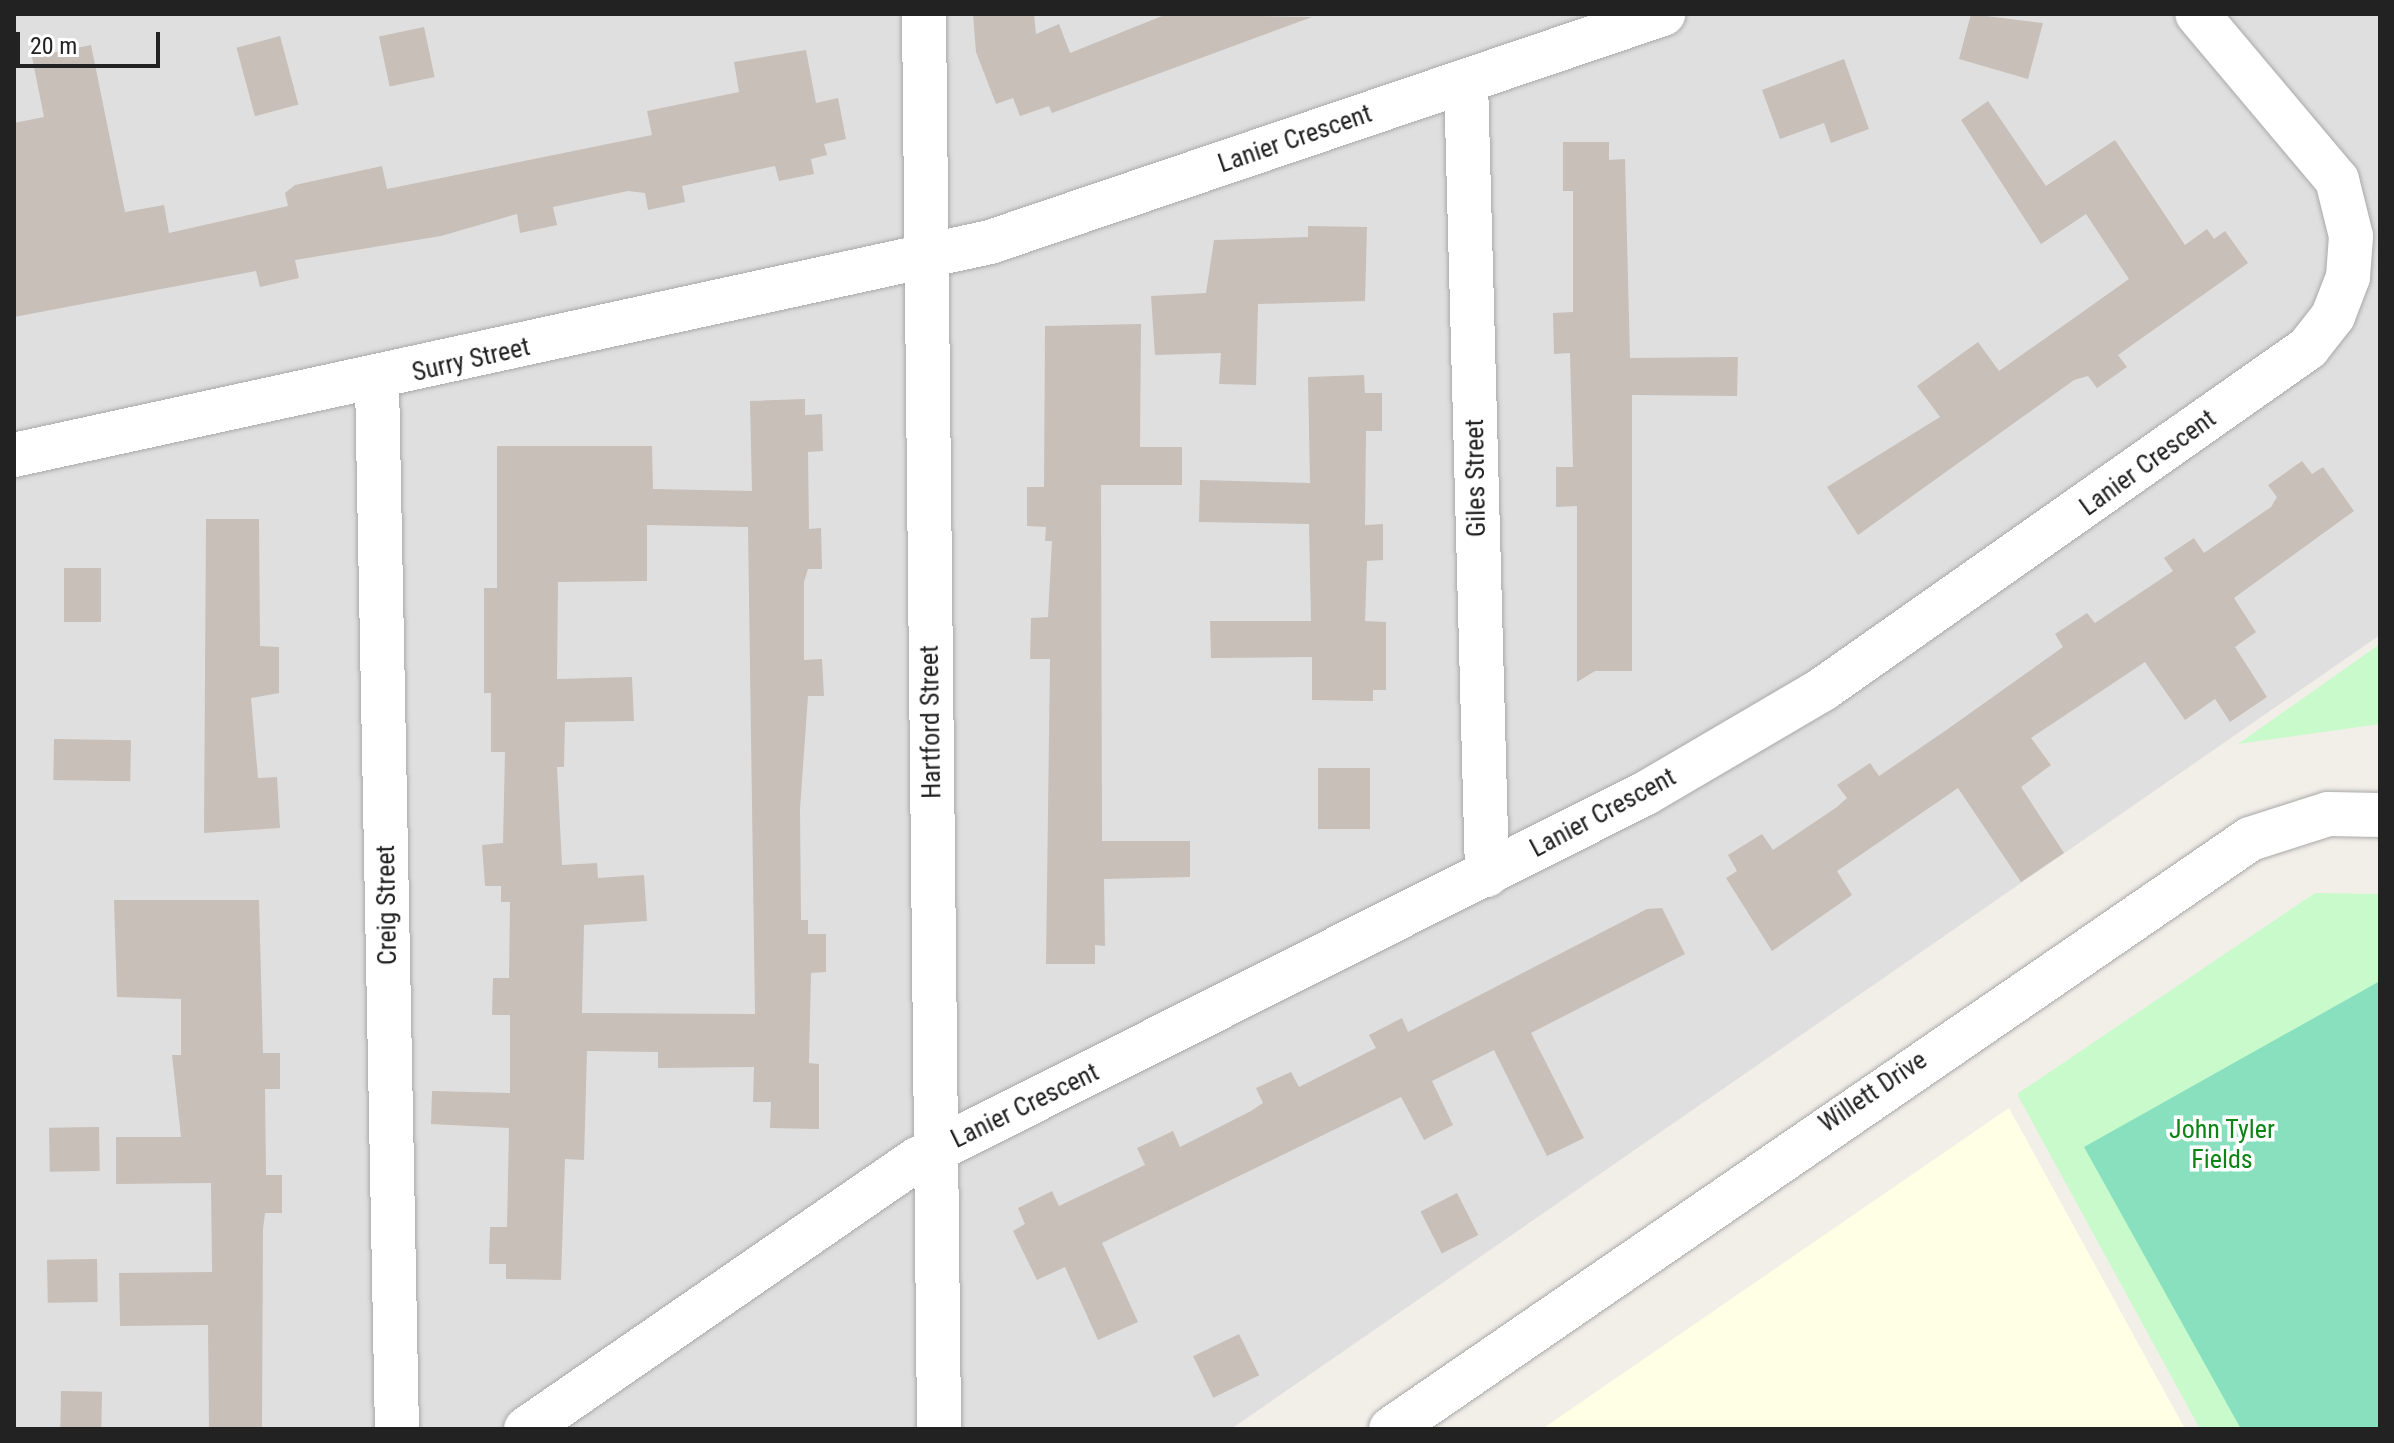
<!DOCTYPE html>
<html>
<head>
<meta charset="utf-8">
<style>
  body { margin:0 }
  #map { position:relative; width:2394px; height:1443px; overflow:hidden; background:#f2efe9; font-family:"Roboto Condensed",sans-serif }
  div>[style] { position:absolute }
  .residential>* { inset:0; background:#e0dfdf }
  .education>* { inset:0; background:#ffffe5 }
  .park>* { inset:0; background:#c8facc }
  .pitch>* { inset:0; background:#88e0be }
  .building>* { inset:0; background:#c7bfb8; transform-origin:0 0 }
  .roads { filter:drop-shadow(0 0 2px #a9a9a9) drop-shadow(0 0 2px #a9a9a9) }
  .minor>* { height:44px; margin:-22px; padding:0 22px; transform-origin:22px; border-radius:22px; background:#fff }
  span { translate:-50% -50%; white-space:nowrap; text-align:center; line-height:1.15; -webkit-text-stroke:7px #fff; paint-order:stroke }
  .street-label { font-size:26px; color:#222 }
  .park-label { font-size:26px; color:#0c8416 }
  .frame { position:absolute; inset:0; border:16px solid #222; pointer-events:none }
  .scale { position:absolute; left:16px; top:32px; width:144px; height:36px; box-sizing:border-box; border:4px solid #222; border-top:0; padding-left:10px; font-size:24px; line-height:28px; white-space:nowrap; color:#222; -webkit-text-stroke:6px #fff; paint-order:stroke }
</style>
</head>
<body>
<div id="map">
  <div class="residential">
    <i style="clip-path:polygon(14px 14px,2380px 14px,2380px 635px,1231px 1429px,14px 1429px)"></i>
  </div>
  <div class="education">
    <i style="clip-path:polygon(2009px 1108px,2185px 1429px,1542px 1429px)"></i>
  </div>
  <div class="park">
    <i style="clip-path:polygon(2380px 644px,2380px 724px,2238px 744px)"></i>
    <i style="clip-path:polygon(2315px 893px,2380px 894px,2380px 1429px,2200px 1429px,2017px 1094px)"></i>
  </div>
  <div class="pitch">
    <i style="clip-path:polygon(2380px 981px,2380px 1429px,2241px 1429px,2084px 1147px)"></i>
  </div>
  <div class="building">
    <i style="clip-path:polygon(973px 14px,1034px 14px,1036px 34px,1059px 24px,1070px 53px,1167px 14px,1312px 17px,1052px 113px,1049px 106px,1020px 116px,1013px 98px,996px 104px,976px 52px)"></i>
    <i style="clip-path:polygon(1971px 14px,2043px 23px,2028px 79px,1959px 59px)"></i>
    <i style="left:424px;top:27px;width:51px;height:46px;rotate:78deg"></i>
    <i style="left:280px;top:36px;width:71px;height:45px;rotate:75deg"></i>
    <i style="clip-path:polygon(91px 45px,125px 212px,164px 205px,169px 233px,288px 206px,285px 193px,295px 185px,382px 166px,387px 189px,652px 135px,647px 111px,739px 92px,734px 62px,806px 50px,816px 103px,838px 98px,846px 139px,824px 144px,827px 155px,811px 159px,814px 174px,779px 181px,775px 166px,682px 186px,685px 202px,648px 210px,645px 193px,628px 191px,553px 207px,557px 225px,520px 233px,517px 214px,441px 236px,295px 260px,299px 278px,260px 287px,256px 271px,14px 317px,14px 123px,44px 117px,32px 57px)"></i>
    <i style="clip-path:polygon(1844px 59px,1869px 129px,1831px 143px,1824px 123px,1780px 139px,1762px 90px)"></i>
    <i style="clip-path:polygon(1988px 101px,2046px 186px,2115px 140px,2185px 245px,2207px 229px,2214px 239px,2225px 231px,2248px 263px,2118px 355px,2127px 367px,2097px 388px,2088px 376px,2074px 380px,1858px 535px,1827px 487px,1940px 417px,1917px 386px,1978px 342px,1999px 371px,2129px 279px,2086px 214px,2041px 244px,1961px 120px)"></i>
    <i style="clip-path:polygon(1563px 142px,1609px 142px,1609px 160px,1625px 159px,1630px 358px,1738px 357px,1737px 396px,1632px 395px,1632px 671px,1595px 671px,1577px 682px,1577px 506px,1556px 507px,1556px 467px,1573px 467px,1570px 353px,1554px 354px,1553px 313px,1573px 312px,1573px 191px,1563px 191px)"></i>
    <i style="clip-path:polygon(1308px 226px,1367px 227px,1365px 301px,1258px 304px,1256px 385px,1219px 384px,1221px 353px,1155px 355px,1151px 296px,1206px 293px,1214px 240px,1308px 237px)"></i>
    <i style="clip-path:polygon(1141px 324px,1140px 447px,1182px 447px,1182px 485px,1101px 485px,1102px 841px,1190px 841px,1190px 877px,1104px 879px,1105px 946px,1095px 945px,1095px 964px,1046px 964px,1050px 659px,1030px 659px,1031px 618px,1048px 617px,1052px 541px,1045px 541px,1046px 527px,1027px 526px,1027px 487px,1044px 487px,1045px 326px)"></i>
    <i style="clip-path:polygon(1364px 375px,1365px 393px,1382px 393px,1382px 431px,1366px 431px,1365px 525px,1383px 524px,1383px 560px,1367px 561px,1365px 621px,1386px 622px,1386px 690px,1373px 690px,1373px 701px,1312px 700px,1312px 657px,1211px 658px,1210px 621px,1311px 621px,1309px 524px,1199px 522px,1200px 480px,1310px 483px,1308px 377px)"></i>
    <i style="clip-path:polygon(evenodd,805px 399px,805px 415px,822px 414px,823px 451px,808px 452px,809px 529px,821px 528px,822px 569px,808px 569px,804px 582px,804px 660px,822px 659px,824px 696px,808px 696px,800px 809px,801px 920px,808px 920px,808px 934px,826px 934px,826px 972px,811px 973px,809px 1063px,819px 1064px,819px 1129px,770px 1128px,771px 1102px,753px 1102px,754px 1067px,658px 1068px,658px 1052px,587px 1051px,584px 1160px,565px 1159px,561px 1280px,506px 1279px,506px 1264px,489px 1264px,490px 1227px,507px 1227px,509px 1128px,431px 1124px,432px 1091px,510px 1093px,510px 1015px,492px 1015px,493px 978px,509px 978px,510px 902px,501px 902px,501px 886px,485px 886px,482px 845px,503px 843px,505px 752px,491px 752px,491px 693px,484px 693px,484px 588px,497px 588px,497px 446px,652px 446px,653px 489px,752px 491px,750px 401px,805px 399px,647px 525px,748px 527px,755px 1014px,582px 1013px,584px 925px,647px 921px,644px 875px,598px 878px,597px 863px,562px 865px,557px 767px,564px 767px,565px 722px,634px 721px,632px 677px,557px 679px,558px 582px,647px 581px,647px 525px)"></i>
    <i style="clip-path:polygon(2302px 461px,2312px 474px,2323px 467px,2354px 511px,2234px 598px,2256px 632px,2235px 647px,2267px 697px,2230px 722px,2215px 699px,2185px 720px,2145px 662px,2031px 738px,2051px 765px,2021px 787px,2064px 853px,2021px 882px,1958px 788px,1837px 871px,1852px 895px,1772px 951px,1726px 878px,1737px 871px,1728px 855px,1762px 834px,1773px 850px,1837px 807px,1847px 798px,1837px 785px,1870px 763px,1879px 776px,1945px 731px,2063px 647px,2055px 634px,2087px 613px,2095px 623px,2173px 571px,2164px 558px,2194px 538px,2204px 553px,2271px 507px,2277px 497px,2268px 485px)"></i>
    <i style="clip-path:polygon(206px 519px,259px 519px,260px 646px,279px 647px,279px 693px,251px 698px,258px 778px,277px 777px,280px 828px,204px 833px)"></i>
    <i style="left:64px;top:568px;width:37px;height:54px"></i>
    <i style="left:54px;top:739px;width:77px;height:41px;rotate:1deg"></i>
    <i style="left:1318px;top:768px;width:52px;height:61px"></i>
    <i style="clip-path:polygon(114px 900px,259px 900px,263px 1053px,280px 1053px,280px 1089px,265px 1089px,266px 1175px,282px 1175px,282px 1213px,265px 1213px,263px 1229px,262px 1429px,209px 1429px,208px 1325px,120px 1326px,119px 1273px,212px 1272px,211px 1183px,116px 1184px,116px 1137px,181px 1137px,172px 1055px,181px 1055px,181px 999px,117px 997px)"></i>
    <i style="clip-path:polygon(1662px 908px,1685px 954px,1531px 1033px,1584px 1138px,1547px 1156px,1494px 1050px,1432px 1081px,1453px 1125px,1424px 1140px,1401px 1097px,1102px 1243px,1138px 1322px,1098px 1340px,1065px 1267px,1037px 1280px,1013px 1231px,1025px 1224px,1018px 1208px,1052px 1191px,1059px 1206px,1145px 1165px,1137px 1148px,1173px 1131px,1180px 1147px,1251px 1111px,1263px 1103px,1256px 1088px,1291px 1072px,1299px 1087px,1376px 1048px,1369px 1035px,1402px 1018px,1408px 1032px,1647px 909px)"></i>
    <i style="left:99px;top:1127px;width:44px;height:50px;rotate:89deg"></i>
    <i style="left:1457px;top:1193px;width:47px;height:41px;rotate:63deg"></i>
    <i style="left:97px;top:1259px;width:43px;height:50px;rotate:89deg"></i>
    <i style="left:1239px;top:1334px;width:46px;height:51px;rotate:64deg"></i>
    <i style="left:61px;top:1391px;width:41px;height:36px;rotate:1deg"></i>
  </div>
  <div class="roads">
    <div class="minor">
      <i style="left:924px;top:14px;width:1415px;rotate:89.39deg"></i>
      <i style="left:1466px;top:81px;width:794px;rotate:88.48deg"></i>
      <i style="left:377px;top:381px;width:1048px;rotate:88.91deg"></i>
      <i style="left:14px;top:455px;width:999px;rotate:-12.31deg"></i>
      <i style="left:990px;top:242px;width:711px;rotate:-18.72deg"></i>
      <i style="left:526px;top:1429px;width:476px;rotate:-34.6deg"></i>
      <i style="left:918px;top:1159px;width:815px;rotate:-26.69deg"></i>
      <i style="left:1646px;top:793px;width:205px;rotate:-30.4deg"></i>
      <i style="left:1823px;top:689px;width:593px;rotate:-35.11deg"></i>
      <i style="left:2308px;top:348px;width:41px;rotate:-52deg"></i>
      <i style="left:2333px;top:316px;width:42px;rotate:-69deg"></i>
      <i style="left:2348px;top:277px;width:41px;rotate:-85.8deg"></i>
      <i style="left:2351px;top:236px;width:58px;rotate:-104deg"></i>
      <i style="left:2337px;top:180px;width:217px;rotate:-130.1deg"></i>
      <i style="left:1391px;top:1429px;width:1042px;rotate:-34.48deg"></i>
      <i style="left:2250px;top:839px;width:82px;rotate:-17.8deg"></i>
      <i style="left:2328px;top:814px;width:52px;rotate:1.1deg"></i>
    </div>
  </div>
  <div class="street-label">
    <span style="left:1295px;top:139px;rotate:-19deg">Lanier Crescent</span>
    <span style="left:471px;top:360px;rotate:-13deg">Surry Street</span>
    <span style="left:2148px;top:463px;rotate:-36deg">Lanier Crescent</span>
    <span style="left:1476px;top:478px;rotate:-91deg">Giles Street</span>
    <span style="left:931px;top:722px;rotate:-91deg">Hartford Street</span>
    <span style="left:1603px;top:813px;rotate:-28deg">Lanier Crescent</span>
    <span style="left:387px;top:905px;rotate:-91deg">Creig Street</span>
    <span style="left:1873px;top:1092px;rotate:-34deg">Willett Drive</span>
    <span style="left:1025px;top:1106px;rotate:-26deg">Lanier Crescent</span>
  </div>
  <div class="park-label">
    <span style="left:2222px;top:1145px">John Tyler<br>Fields</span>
  </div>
  <div class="frame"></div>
  <div class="scale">20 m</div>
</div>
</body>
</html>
